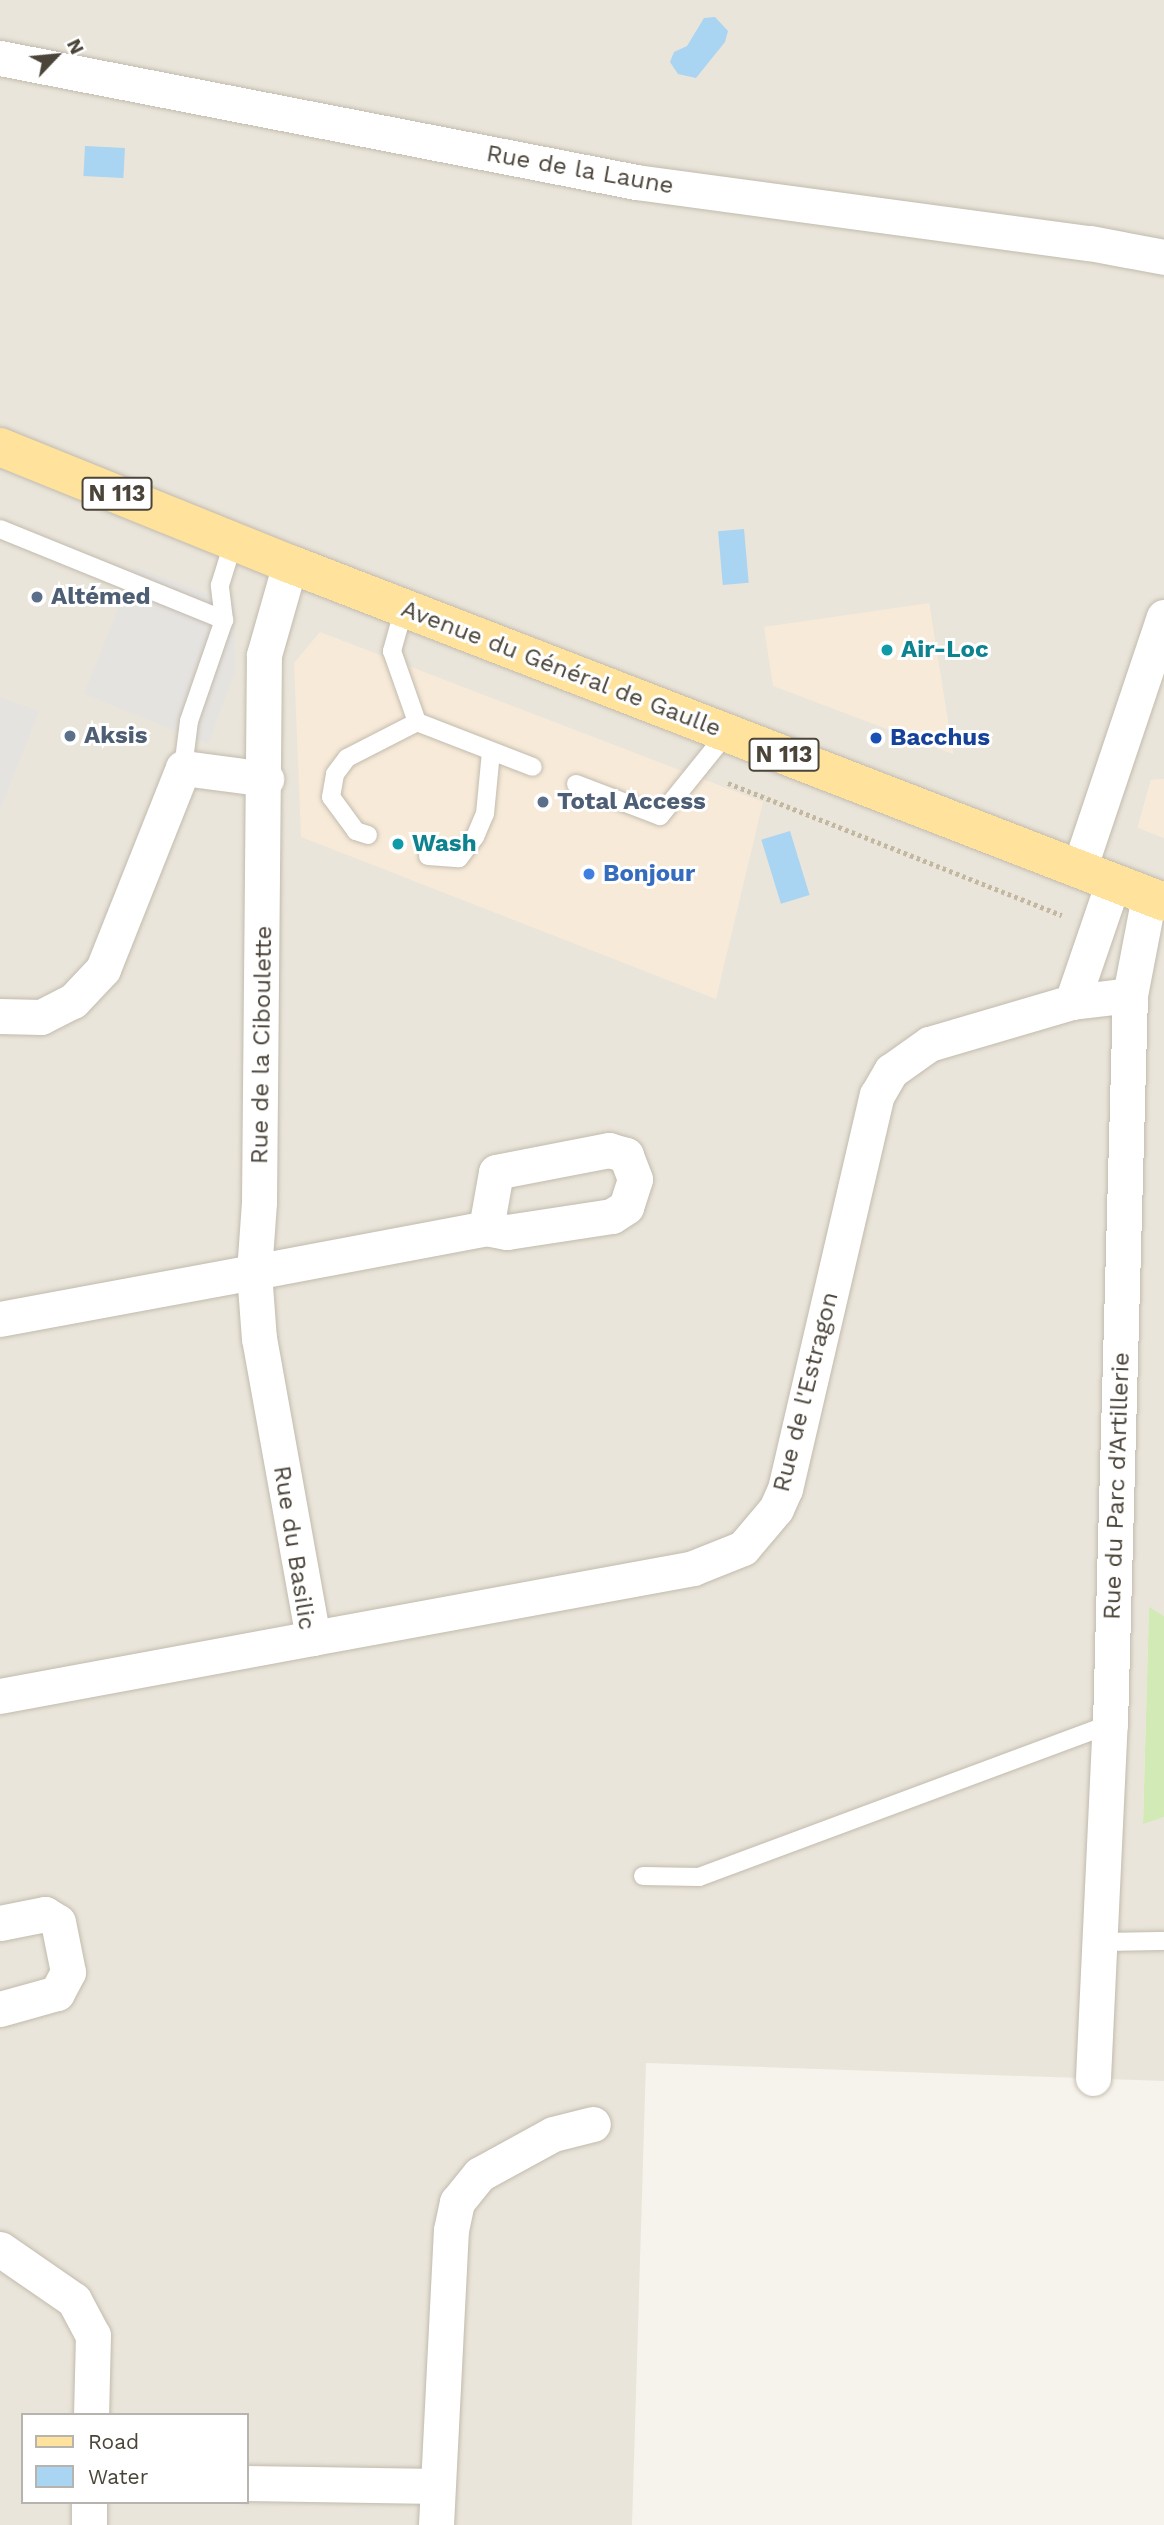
<!DOCTYPE html>
<html>
<head>
<meta charset="utf-8">
<style>
  body { margin:0 }
  #map { position:relative; width:1164px; height:2525px; overflow:hidden; background:#f6f3ec; font-family:"Work Sans",sans-serif }
  div>[style] { position:absolute }
  .residential>* { inset:0; background:#eae5da }
  .commercial>* { inset:0; background:#f7ead8 }
  .green>* { inset:0; background:#d2eab5 }
  .parking>* { inset:0; background:#e5e3e0 }
  .water>* { inset:0; background:#a9d4f2; transform-origin:0 0 }
  .path>* { height:4.5px; margin-top:-2.25px; transform-origin:0; background:repeating-linear-gradient(90deg,#c4b79f 0 3.5px,transparent 0 7px) }
  .roads { filter:drop-shadow(0 0 2px #c2bbae) drop-shadow(0 0 2px #c2bbae) }
  .service>* { height:18px; margin:-9px; padding:0 9px; transform-origin:9px; border-radius:9px; background:#fff }
  .minor>* { height:35px; margin:-17.5px; padding:0 17.5px; transform-origin:17.5px; border-radius:17.5px; background:#fff }
  .primary>* { height:38px; margin:-19px; padding:0 19px; transform-origin:19px; border-radius:19px; background:#ffe39c }
  .dots>* { width:19px; height:19px; translate:-50% -50%; box-sizing:border-box; border:4px solid #fff; border-radius:50% }
  span { translate:-50% -50%; white-space:nowrap; text-align:center; line-height:1.15; -webkit-text-stroke:6px #fff; paint-order:stroke }
  .shield-label span { padding:2px 5px; background:#fff; border:2px solid; border-radius:5px; -webkit-text-stroke-width:0 }
  .shield-label { font-size:23px; color:#4b4439; font-weight:700 }
  .street-label { font-size:24px; color:#4b4439 }
  .service-label { font-size:24px; color:#4e5e75; font-weight:700 }
  .left { translate:0 -50%; text-align:left }
  .culture-label { font-size:24px; color:#0d838f; font-weight:700 }
  .transit-label { font-size:24px; color:#164399; font-weight:700 }
  .shop-label { font-size:24px; color:#366cbe; font-weight:700 }
  .legend { position:absolute; left:21px; top:2413px; width:228px; height:91px; box-sizing:border-box; background:#fff; border:2px solid #b7b4b0; margin:0; padding:9px 12px; list-style:none; font-size:21px; color:#4b4439 }
  .legend li { display:flex; align-items:center; gap:14px; height:35px }
  .legend b { width:35px; border:2px solid #b7b4b0 }
  .north { position:absolute; left:21px; top:21px; width:70px; height:70px; -webkit-text-stroke:5px #fff; paint-order:stroke; rotate:64deg; font-size:19px; font-weight:700; line-height:28px; text-align:center; color:#4b4439 }
  .north::after { content:''; display:block; margin:auto; width:24px; height:32px; background:#4b4439; clip-path:polygon(50% 0,100% 100%,50% 72%,0 100%) }
</style>
</head>
<body>
<div id="map">
  <div class="residential">
    <i style="clip-path:polygon(evenodd,0 0,1164px 0,1164px 779px,1151px 780px,1138px 827px,1164px 838px,1164px 1616px,1149px 1608px,1143px 1823px,1164px 1817px,1164px 2081px,646px 2063px,632px 2525px,0 2525px,0 0,929px 604px,953px 754px,765px 627px,910px 608px,929px 604px,0 0,23px 2415px,247px 2415px,247px 2502px,23px 2502px,23px 2415px)"></i>
  </div>
  <div class="commercial">
    <i style="clip-path:polygon(929px 603px,953px 754px,773px 686px,764px 627px)"></i>
    <i style="clip-path:polygon(320px 632px,763px 802px,716px 999px,301px 837px,294px 663px)"></i>
    <i style="clip-path:polygon(1164px 779px,1164px 838px,1138px 828px,1151px 780px)"></i>
  </div>
  <div class="green">
    <i style="clip-path:polygon(1149px 1607px,1164px 1616px,1164px 1817px,1143px 1824px)"></i>
  </div>
  <div class="parking">
    <i style="clip-path:polygon(134px 567px,235px 604px,235px 673px,208px 744px,84px 694px)"></i>
    <i style="clip-path:polygon(0 697px,39px 711px,0 811px)"></i>
  </div>
  <div class="water">
    <i style="clip-path:polygon(715px 17px,728px 31px,725px 42px,696px 78px,678px 74px,670px 62px,674px 52px,687px 46px,704px 18px)"></i>
    <i style="left:85px;top:146px;width:40px;height:30px;rotate:3deg"></i>
    <i style="left:744px;top:529px;width:54px;height:26px;rotate:85deg"></i>
    <i style="left:790px;top:831px;width:67px;height:30px;rotate:73deg"></i>
  </div>
  <div class="path">
    <i style="left:728px;top:783px;width:359px;rotate:21.6deg"></i>
  </div>
  <div class="roads">
    <div class="service">
      <i style="left:0;top:529px;width:242px;rotate:22.1deg"></i>
      <i style="left:404px;top:608px;width:45px;rotate:105.6deg"></i>
      <i style="left:392px;top:651px;width:75px;rotate:70.6deg"></i>
      <i style="left:417px;top:722px;width:124px;rotate:21.2deg"></i>
      <i style="left:183px;top:768px;width:47px;rotate:-82.7deg"></i>
      <i style="left:189px;top:721px;width:107px;rotate:-70.9deg"></i>
      <i style="left:224px;top:620px;width:35px;rotate:-97deg"></i>
      <i style="left:220px;top:585px;width:47px;rotate:-72.7deg"></i>
      <i style="left:576px;top:784px;width:90px;rotate:20.9deg"></i>
      <i style="left:660px;top:816px;width:107px;rotate:-51.1deg"></i>
      <i style="left:368px;top:835px;width:13px;rotate:-162deg"></i>
      <i style="left:356px;top:831px;width:42px;rotate:-126.3deg"></i>
      <i style="left:331px;top:797px;width:23px;rotate:-80deg"></i>
      <i style="left:335px;top:774px;width:20px;rotate:-53deg"></i>
      <i style="left:347px;top:758px;width:79px;rotate:-27.2deg"></i>
      <i style="left:428px;top:856px;width:31px;rotate:4deg"></i>
      <i style="left:459px;top:858px;width:26px;rotate:-53deg"></i>
      <i style="left:475px;top:837px;width:25px;rotate:-67deg"></i>
      <i style="left:485px;top:814px;width:62px;rotate:-84.5deg"></i>
      <i style="left:643px;top:1876px;width:56px;rotate:1deg"></i>
      <i style="left:699px;top:1877px;width:439px;rotate:-20.4deg"></i>
      <i style="left:1100px;top:1942px;width:64px;rotate:-0.9deg"></i>
    </div>
    <div class="minor">
      <i style="left:0;top:58px;width:648px;rotate:11.03deg"></i>
      <i style="left:636px;top:182px;width:458px;rotate:7.7deg"></i>
      <i style="left:1090px;top:243px;width:75px;rotate:10.7deg"></i>
      <i style="left:1079px;top:869px;width:266px;rotate:-71.4deg"></i>
      <i style="left:1072px;top:1002px;width:127px;rotate:-71.1deg"></i>
      <i style="left:0;top:1016px;width:41px;rotate:1.4deg"></i>
      <i style="left:41px;top:1017px;width:36px;rotate:-27deg"></i>
      <i style="left:73px;top:1001px;width:44px;rotate:-46.8deg"></i>
      <i style="left:103px;top:969px;width:216px;rotate:-68.3deg"></i>
      <i style="left:183px;top:768px;width:84px;rotate:7.5deg"></i>
      <i style="left:0;top:1319px;width:258px;rotate:-10.5deg"></i>
      <i style="left:254px;top:1272px;width:70px;rotate:-85.9deg"></i>
      <i style="left:259px;top:1202px;width:547px;rotate:-89.48deg"></i>
      <i style="left:264px;top:655px;width:95px;rotate:-74.1deg"></i>
      <i style="left:313px;top:1638px;width:386px;rotate:-10.4deg"></i>
      <i style="left:693px;top:1568px;width:54px;rotate:-21.8deg"></i>
      <i style="left:743px;top:1548px;width:51px;rotate:-49.8deg"></i>
      <i style="left:776px;top:1509px;width:22px;rotate:-66deg"></i>
      <i style="left:785px;top:1489px;width:405px;rotate:-76.9deg"></i>
      <i style="left:877px;top:1095px;width:28px;rotate:-60deg"></i>
      <i style="left:891px;top:1071px;width:47px;rotate:-35.4deg"></i>
      <i style="left:929px;top:1044px;width:149px;rotate:-16.4deg"></i>
      <i style="left:1072px;top:1002px;width:58px;rotate:-6.9deg"></i>
      <i style="left:0;top:1696px;width:318px;rotate:-10.5deg"></i>
      <i style="left:313px;top:1638px;width:304px;rotate:-100.2deg"></i>
      <i style="left:259px;top:1339px;width:67px;rotate:-94.3deg"></i>
      <i style="left:254px;top:1272px;width:236px;rotate:-10.7deg"></i>
      <i style="left:486px;top:1228px;width:21px;rotate:11deg"></i>
      <i style="left:507px;top:1232px;width:106px;rotate:-8.7deg"></i>
      <i style="left:612px;top:1216px;width:17px;rotate:-33deg"></i>
      <i style="left:626px;top:1207px;width:29px;rotate:-72deg"></i>
      <i style="left:635px;top:1179px;width:26px;rotate:-111deg"></i>
      <i style="left:626px;top:1155px;width:18px;rotate:-164deg"></i>
      <i style="left:609px;top:1150px;width:115px;rotate:169deg"></i>
      <i style="left:496px;top:1172px;width:57px;rotate:100.1deg"></i>
      <i style="left:0;top:1923px;width:46px;rotate:-11.3deg"></i>
      <i style="left:45px;top:1914px;width:15px;rotate:32deg"></i>
      <i style="left:58px;top:1922px;width:51px;rotate:78.7deg"></i>
      <i style="left:68px;top:1972px;width:24px;rotate:118deg"></i>
      <i style="left:57px;top:1993px;width:59px;rotate:164.3deg"></i>
      <i style="left:1093px;top:2078px;width:354px;rotate:-87.3deg"></i>
      <i style="left:1110px;top:1724px;width:729px;rotate:-88.43deg"></i>
      <i style="left:1130px;top:995px;width:101px;rotate:-79.1deg"></i>
      <i style="left:0;top:2249px;width:90px;rotate:34.6deg"></i>
      <i style="left:74px;top:2300px;width:40px;rotate:62deg"></i>
      <i style="left:93px;top:2335px;width:80px;rotate:91.4deg"></i>
      <i style="left:247px;top:2483px;width:190px;rotate:0.9deg"></i>
      <i style="left:89px;top:2525px;width:23px;rotate:-90deg"></i>
      <i style="left:436px;top:2525px;width:295px;rotate:-87.1deg"></i>
      <i style="left:451px;top:2230px;width:29px;rotate:-78deg"></i>
      <i style="left:457px;top:2202px;width:36px;rotate:-51deg"></i>
      <i style="left:480px;top:2174px;width:83px;rotate:-28.7deg"></i>
      <i style="left:553px;top:2134px;width:41px;rotate:-14deg"></i>
    </div>
    <div class="primary">
      <i style="left:0;top:447px;width:313px;rotate:22deg"></i>
      <i style="left:290px;top:564px;width:937px;rotate:21.14deg"></i>
    </div>
  </div>
  <div class="dots">
    <i style="left:37px;top:597px;background:#5c6f8a"></i>
    <i style="left:887px;top:650px;background:#0f9aa8"></i>
    <i style="left:70px;top:736px;background:#5c6f8a"></i>
    <i style="left:876px;top:738px;background:#1a4fb4"></i>
    <i style="left:543px;top:802px;background:#5c6f8a"></i>
    <i style="left:398px;top:844px;background:#0f9aa8"></i>
    <i style="left:589px;top:874px;background:#3f7fe0"></i>
  </div>
  <div class="shield-label">
    <span style="left:117px;top:494px">N 113</span>
    <span style="left:784px;top:755px">N 113</span>
  </div>
  <div class="street-label">
    <span style="left:580px;top:170px;rotate:10deg">Rue de la Laune</span>
    <span style="left:561px;top:669px;rotate:21deg">Avenue du Général de Gaulle</span>
    <span style="left:262px;top:1045px;rotate:-89deg">Rue de la Ciboulette</span>
    <span style="left:806px;top:1392px;rotate:-76deg">Rue de l'Estragon</span>
    <span style="left:1117px;top:1486px;rotate:-88deg">Rue du Parc d'Artillerie</span>
    <span style="left:294px;top:1548px;rotate:81deg">Rue du Basilic</span>
  </div>
  <div class="service-label">
    <span class="left" style="left:51px;top:597px">Altémed</span>
    <span class="left" style="left:84px;top:736px">Aksis</span>
    <span class="left" style="left:557px;top:802px">Total Access</span>
  </div>
  <div class="culture-label">
    <span class="left" style="left:901px;top:650px">Air-Loc</span>
    <span class="left" style="left:412px;top:844px">Wash</span>
  </div>
  <div class="transit-label">
    <span class="left" style="left:890px;top:738px">Bacchus</span>
  </div>
  <div class="shop-label">
    <span class="left" style="left:603px;top:874px">Bonjour</span>
  </div>
  <ul class="legend">
  <li><b style="height:9px;background:#ffe39c"></b>Road</li>
  <li><b style="height:19px;background:#a9d4f2"></b>Water</li>
  </ul>
  <div class="north">N</div>
</div>
</body>
</html>
